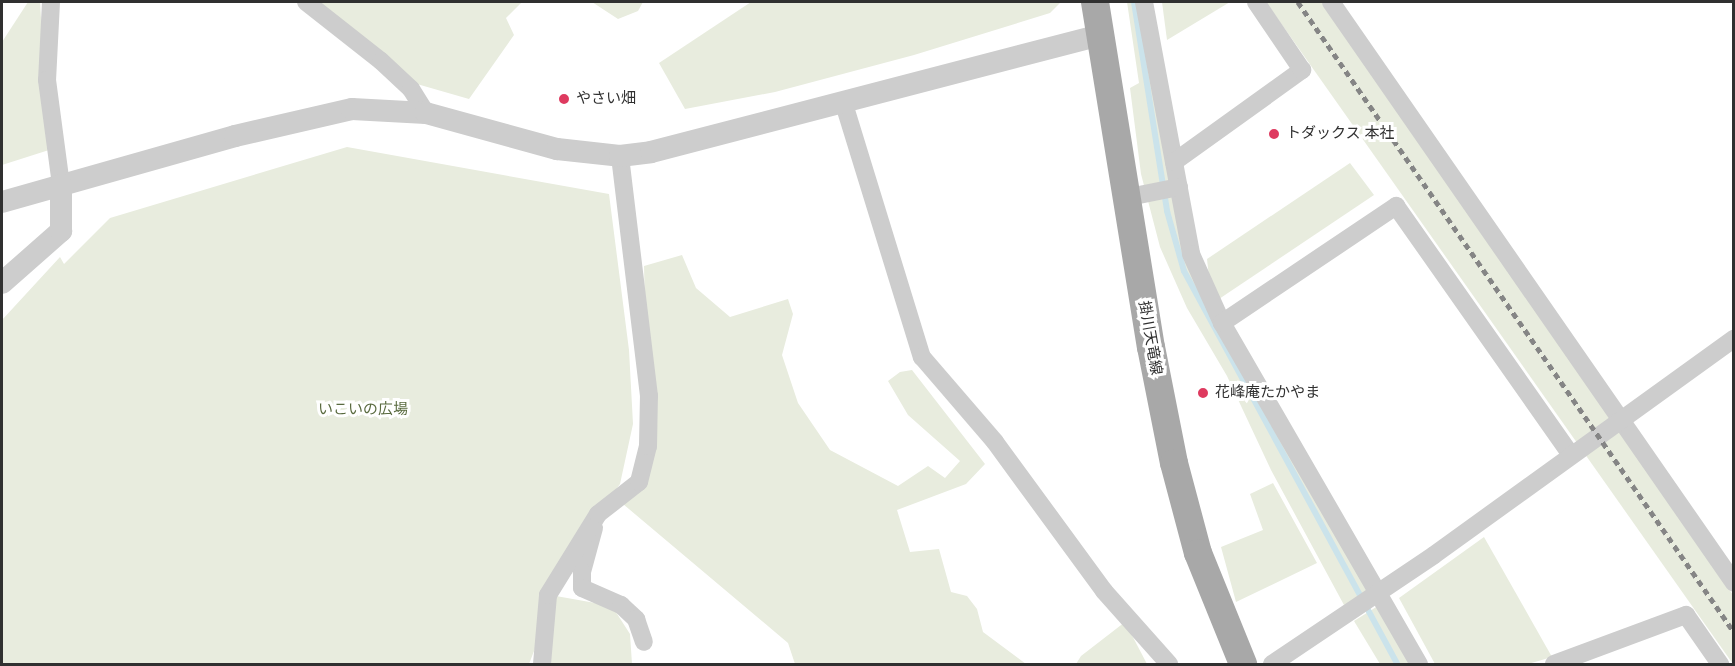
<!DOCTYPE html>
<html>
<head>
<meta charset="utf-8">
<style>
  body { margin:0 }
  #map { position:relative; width:1735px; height:666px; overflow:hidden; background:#fff; font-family:Raleway,"Noto Sans JP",sans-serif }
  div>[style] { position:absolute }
  .green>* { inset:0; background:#e8ecde }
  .stream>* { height:6px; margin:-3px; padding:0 3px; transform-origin:3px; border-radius:3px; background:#cbe3eb }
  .minor>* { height:18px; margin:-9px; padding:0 9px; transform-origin:9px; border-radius:9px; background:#cdcdcd }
  .tertiary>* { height:22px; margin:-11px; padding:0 11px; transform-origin:11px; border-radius:11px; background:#cdcdcd }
  .primary>* { height:28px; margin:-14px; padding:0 14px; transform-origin:14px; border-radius:14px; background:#a8a8a8 }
  .rail>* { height:4.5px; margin-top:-2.25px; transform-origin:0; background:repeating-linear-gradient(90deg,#858585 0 6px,transparent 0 10.5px) }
  .dots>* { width:16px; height:16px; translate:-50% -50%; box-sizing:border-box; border:3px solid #fff; border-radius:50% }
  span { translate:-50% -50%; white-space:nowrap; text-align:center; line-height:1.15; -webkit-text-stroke:6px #fff; paint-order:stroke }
  .poi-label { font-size:15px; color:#303030 }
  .left { translate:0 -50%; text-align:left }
  .street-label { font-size:15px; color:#303030 }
  .park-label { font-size:15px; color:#596a3f }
  .frame { position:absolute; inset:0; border:3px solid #303030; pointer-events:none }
</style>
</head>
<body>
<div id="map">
  <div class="green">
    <i style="clip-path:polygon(28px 2px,40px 2px,49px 150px,2px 165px,2px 42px)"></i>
    <i style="clip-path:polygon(306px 2px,522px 2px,506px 18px,514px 35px,469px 99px,410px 82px)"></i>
    <i style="clip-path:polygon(592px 2px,643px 2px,638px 11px,618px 19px)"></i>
    <i style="clip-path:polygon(751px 2px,1061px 2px,1050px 13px,914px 55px,775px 92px,685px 109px,659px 63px)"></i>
    <i style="clip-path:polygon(1127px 2px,1144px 2px,1186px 240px,1370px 590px,1344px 605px,1271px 470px,1227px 376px,1187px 308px,1160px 247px,1141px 174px,1130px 88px,1139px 83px)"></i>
    <i style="clip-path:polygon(1162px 2px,1230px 2px,1167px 40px)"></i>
    <i style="clip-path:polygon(1266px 2px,1322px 2px,1733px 595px,1733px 664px)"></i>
    <i style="clip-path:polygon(347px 147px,609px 194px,629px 350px,633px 424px,620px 484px,593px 521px,556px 596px,612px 606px,630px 634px,632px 664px,542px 664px,546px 620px,529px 664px,2px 664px,2px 320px,60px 257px,64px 264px,110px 218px)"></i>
    <i style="clip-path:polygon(1350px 163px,1374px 195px,1219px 299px,1209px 277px,1207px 259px)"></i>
    <i style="clip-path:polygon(682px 255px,696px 288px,730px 317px,788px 299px,793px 314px,782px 355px,798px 403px,830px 450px,898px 486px,928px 466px,945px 478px,960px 461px,908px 415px,888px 381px,900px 372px,912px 370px,985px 464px,966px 484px,897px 510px,910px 552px,939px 549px,951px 592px,967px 596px,977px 609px,983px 632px,1026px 664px,795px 664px,788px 643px,623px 504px,648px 446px,644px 266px)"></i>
    <i style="clip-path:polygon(1273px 483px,1317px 563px,1236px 602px,1221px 547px,1263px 530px,1250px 494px)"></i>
    <i style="clip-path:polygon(1484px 537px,1552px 657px,1528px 664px,1435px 664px,1399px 598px)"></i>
    <i style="clip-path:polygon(1381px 604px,1416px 664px,1380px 664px,1354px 621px)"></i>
    <i style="clip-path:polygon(1125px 622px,1147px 664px,1076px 664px,1081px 656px)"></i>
  </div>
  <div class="stream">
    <i style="left:1134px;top:2px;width:212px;rotate:81deg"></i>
    <i style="left:1167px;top:211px;width:62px;rotate:74.2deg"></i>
    <i style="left:1184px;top:271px;width:447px;rotate:61.5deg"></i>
  </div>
  <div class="minor">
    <i style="left:51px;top:2px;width:78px;rotate:92.9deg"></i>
    <i style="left:47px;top:80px;width:106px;rotate:82.4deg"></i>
    <i style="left:306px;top:2px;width:95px;rotate:38.2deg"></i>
    <i style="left:381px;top:61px;width:41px;rotate:43deg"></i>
    <i style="left:411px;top:89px;width:28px;rotate:58deg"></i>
    <i style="left:1144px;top:2px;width:256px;rotate:79.4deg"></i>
    <i style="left:1191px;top:254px;width:76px;rotate:65.8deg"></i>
    <i style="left:1222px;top:323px;width:394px;rotate:60deg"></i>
    <i style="left:1331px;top:2px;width:707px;rotate:55.25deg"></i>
    <i style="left:844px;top:104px;width:265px;rotate:72.9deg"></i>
    <i style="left:922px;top:357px;width:112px;rotate:49.3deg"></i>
    <i style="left:995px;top:442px;width:185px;rotate:53.8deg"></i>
    <i style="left:1104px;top:591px;width:98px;rotate:48.3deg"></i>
    <i style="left:1174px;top:162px;width:158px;rotate:-35.7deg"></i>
    <i style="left:1302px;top:70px;width:82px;rotate:-124.1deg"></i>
    <i style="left:1129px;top:197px;width:51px;rotate:-11.3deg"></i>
    <i style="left:1222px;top:323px;width:210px;rotate:-33.9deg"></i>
    <i style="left:1396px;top:206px;width:303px;rotate:54.9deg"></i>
    <i style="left:594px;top:528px;width:46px;rotate:105.3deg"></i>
    <i style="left:582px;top:572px;width:16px;rotate:90deg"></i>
    <i style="left:582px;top:588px;width:43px;rotate:23.6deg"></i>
    <i style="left:621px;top:605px;width:21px;rotate:43deg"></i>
    <i style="left:636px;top:619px;width:24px;rotate:71deg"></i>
    <i style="left:542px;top:664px;width:69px;rotate:-85deg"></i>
    <i style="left:548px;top:595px;width:95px;rotate:-58.3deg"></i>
    <i style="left:598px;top:514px;width:52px;rotate:-38deg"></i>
    <i style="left:639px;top:482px;width:37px;rotate:-76deg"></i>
    <i style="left:648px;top:446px;width:50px;rotate:-88.9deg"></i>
    <i style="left:649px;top:396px;width:242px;rotate:-96.9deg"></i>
    <i style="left:1272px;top:664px;width:195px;rotate:-33.9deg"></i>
    <i style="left:1434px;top:555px;width:370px;rotate:-35.8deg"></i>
    <i style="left:1554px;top:664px;width:141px;rotate:-20.4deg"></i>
    <i style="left:1686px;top:615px;width:60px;rotate:55.2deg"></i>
  </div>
  <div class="tertiary">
    <i style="left:2px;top:202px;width:242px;rotate:-15.8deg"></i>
    <i style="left:235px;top:136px;width:120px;rotate:-13deg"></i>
    <i style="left:352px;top:109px;width:74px;rotate:3.1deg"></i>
    <i style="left:426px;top:113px;width:136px;rotate:15.4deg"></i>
    <i style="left:557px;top:149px;width:63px;rotate:6.3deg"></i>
    <i style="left:620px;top:156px;width:31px;rotate:-7deg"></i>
    <i style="left:651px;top:152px;width:465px;rotate:-14.6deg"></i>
    <i style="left:2px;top:283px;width:79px;rotate:-41.4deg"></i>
    <i style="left:61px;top:231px;width:46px;rotate:-90deg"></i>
  </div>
  <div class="primary">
    <i style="left:1095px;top:2px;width:350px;rotate:80.8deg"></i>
    <i style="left:1151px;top:347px;width:118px;rotate:78.8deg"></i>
    <i style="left:1174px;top:463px;width:93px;rotate:75.1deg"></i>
    <i style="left:1198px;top:553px;width:120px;rotate:67.9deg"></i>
  </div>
  <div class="rail">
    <i style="left:1298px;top:2px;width:766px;rotate:55.31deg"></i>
  </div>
  <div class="dots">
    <i style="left:564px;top:99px;background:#de3a5f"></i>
    <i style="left:1274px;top:134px;background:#de3a5f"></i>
    <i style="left:1203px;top:393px;background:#de3a5f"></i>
  </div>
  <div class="poi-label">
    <span class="left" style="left:576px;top:99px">やさい畑</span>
    <span class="left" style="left:1286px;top:134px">トダックス 本社</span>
    <span class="left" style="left:1215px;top:393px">花峰庵たかやま</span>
  </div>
  <div class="street-label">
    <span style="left:1150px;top:338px;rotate:80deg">掛川天竜線</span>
  </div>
  <div class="park-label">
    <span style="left:363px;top:410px">いこいの広場</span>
  </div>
  <div class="frame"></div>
</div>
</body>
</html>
